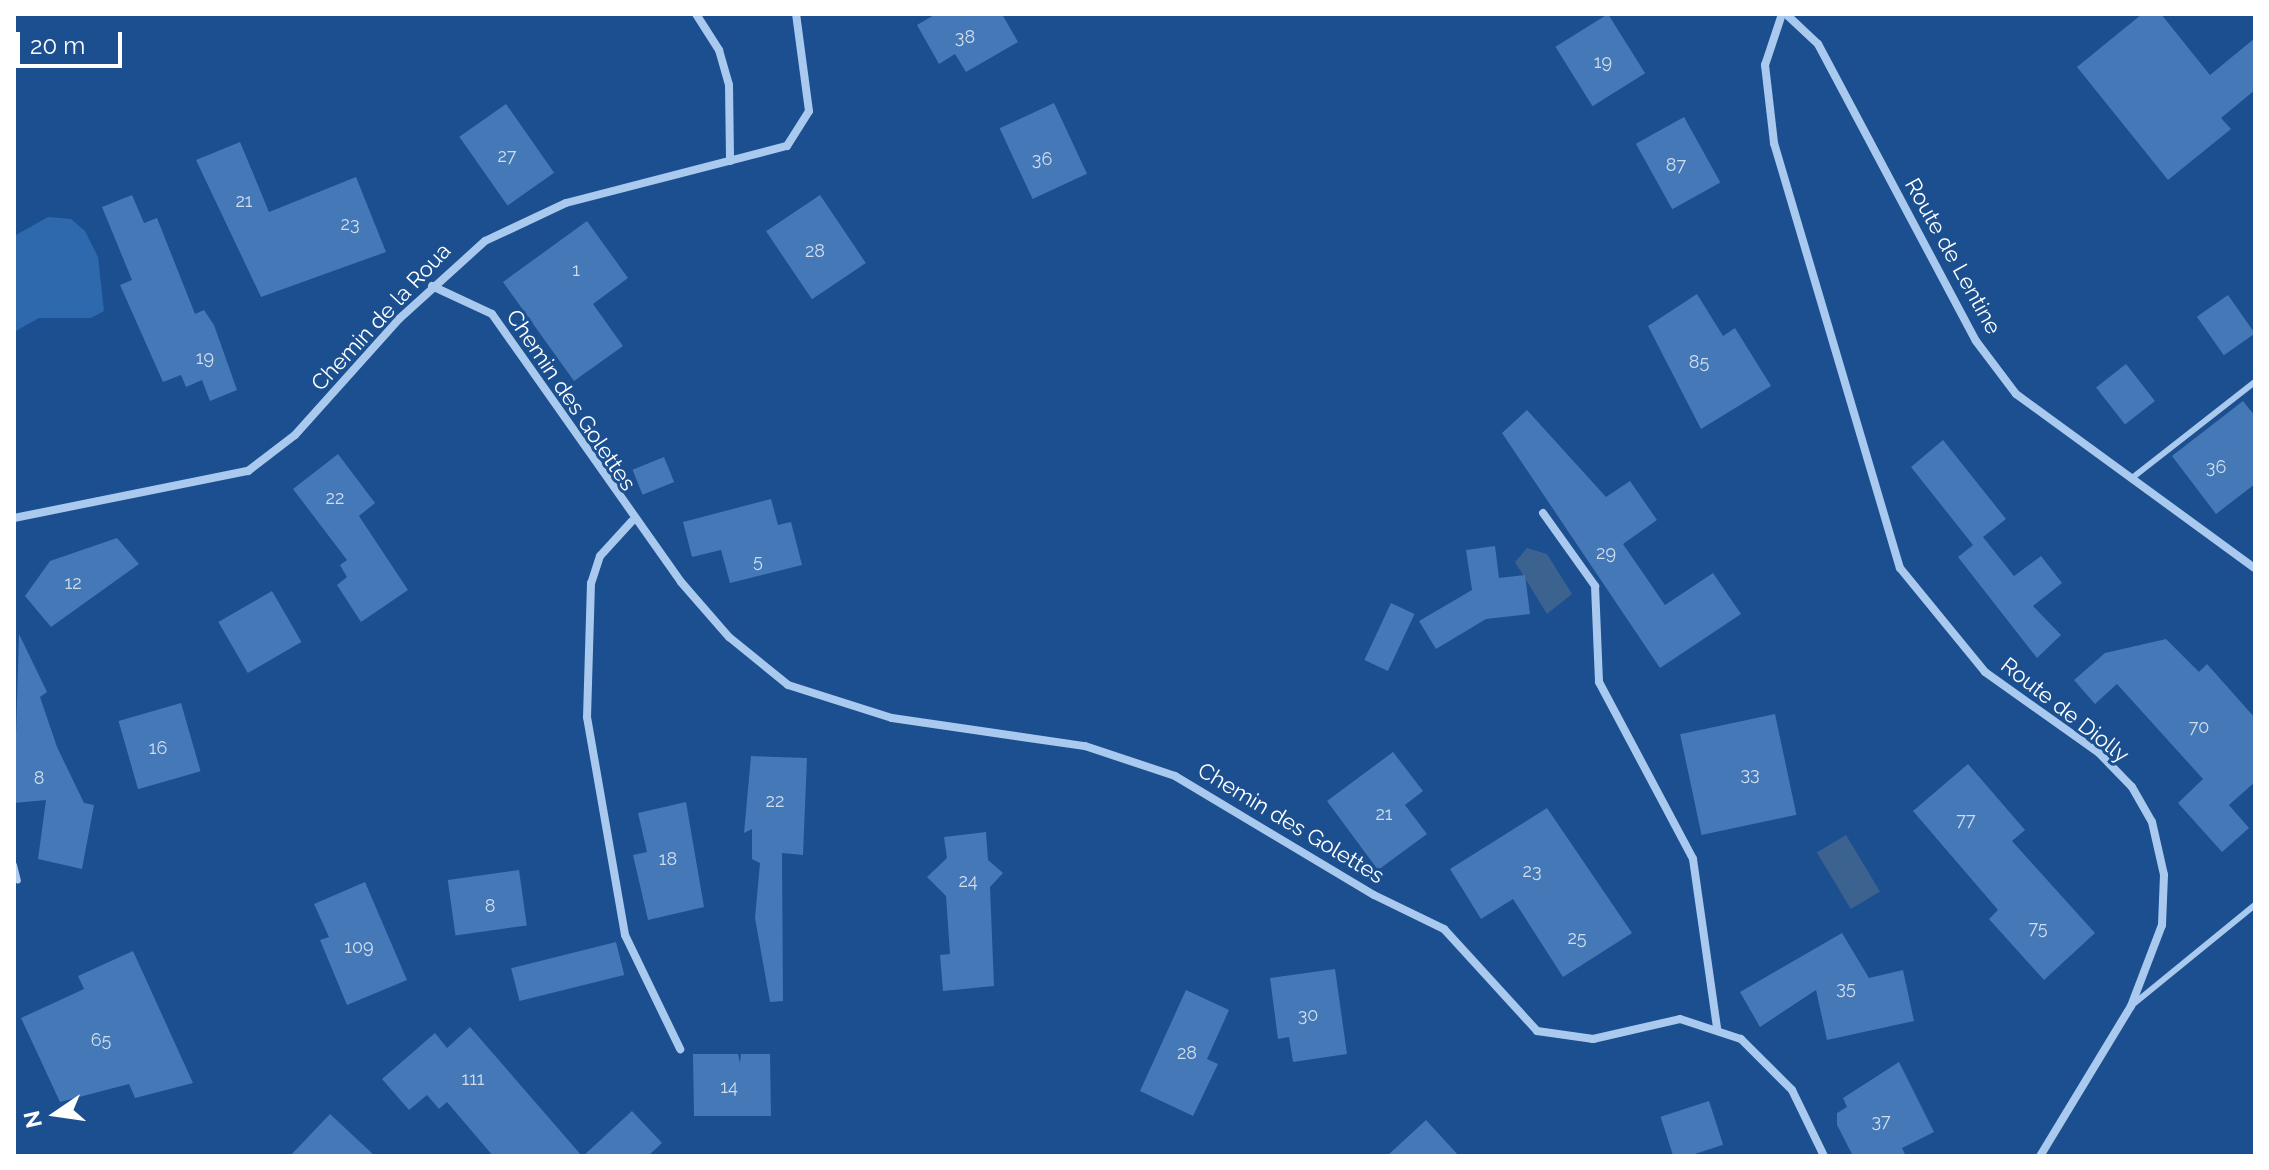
<!DOCTYPE html>
<html>
<head>
<meta charset="utf-8">
<style>
  body { margin:0 }
  #map { position:relative; width:2269px; height:1170px; overflow:hidden; background:#1b4f8f; font-family:Raleway,sans-serif }
  div>[style] { position:absolute }
  .green>* { inset:0; background:#2e69ad }
  .water>* { inset:0; background:#3c6290; transform-origin:0 0 }
  .building>* { inset:0; background:#4478b7; transform-origin:0 0 }
  .lane>* { height:6px; margin:-3px; padding:0 3px; transform-origin:3px; border-radius:3px; background:#a9c9ee }
  .street>* { height:8px; margin:-4px; padding:0 4px; transform-origin:4px; border-radius:4px; background:#a9c9ee }
  span { translate:-50% -50%; white-space:nowrap; text-align:center; line-height:1.15; -webkit-text-stroke:6px #1b4f8f; paint-order:stroke }
  .number-label { font-size:18px; color:#d0dded }
  .number-label span { -webkit-text-stroke-width:0 }
  .street-label { font-size:22px; color:#fff }
  .frame { position:absolute; inset:0; border:16px solid #fff; pointer-events:none }
  .north { position:absolute; left:16px; top:1074px; width:80px; height:80px; -webkit-text-stroke:6px #1b4f8f; paint-order:stroke; rotate:257deg; font-size:22px; font-weight:700; line-height:32px; text-align:center; color:#fff }
  .north::after { content:''; display:block; margin:auto; width:28px; height:36px; background:#fff; clip-path:polygon(50% 0,100% 100%,50% 72%,0 100%) }
  .scale { position:absolute; left:16px; top:32px; width:106px; height:36px; box-sizing:border-box; border:4px solid #fff; border-top:0; padding-left:10px; font-size:24px; line-height:28px; white-space:nowrap; color:#fff; -webkit-text-stroke:6px #1b4f8f; paint-order:stroke }
</style>
</head>
<body>
<div id="map">
  <div class="green">
    <i style="clip-path:polygon(48px 217px,71px 219px,85px 231px,98px 257px,104px 311px,91px 318px,39px 318px,14px 332px,14px 236px)"></i>
  </div>
  <div class="water">
    <i style="clip-path:polygon(1527px 548px,1547px 554px,1572px 594px,1547px 614px,1515px 562px)"></i>
    <i style="left:1846px;top:835px;width:66px;height:34px;rotate:59deg"></i>
  </div>
  <div class="building">
    <i style="clip-path:polygon(936px 14px,1002px 14px,1018px 42px,966px 72px,955px 54px,939px 64px,917px 25px)"></i>
    <i style="left:1608px;top:14px;width:70px;height:62px;rotate:58deg"></i>
    <i style="clip-path:polygon(2142px 14px,2161px 14px,2210px 75px,2255px 38px,2255px 90px,2221px 118px,2231px 129px,2168px 180px,2077px 67px)"></i>
    <i style="left:1054px;top:103px;width:78px;height:60px;rotate:65deg"></i>
    <i style="left:506px;top:104px;width:84px;height:57px;rotate:55deg"></i>
    <i style="left:1684px;top:117px;width:75px;height:55px;rotate:61deg"></i>
    <i style="clip-path:polygon(240px 142px,269px 212px,356px 177px,386px 252px,261px 297px,196px 160px)"></i>
    <i style="clip-path:polygon(132px 195px,144px 223px,157px 218px,195px 314px,204px 310px,214px 325px,237px 390px,210px 401px,202px 380px,186px 387px,181px 375px,163px 382px,120px 285px,132px 280px,102px 207px)"></i>
    <i style="left:820px;top:195px;width:82px;height:65px;rotate:56deg"></i>
    <i style="clip-path:polygon(587px 221px,628px 278px,593px 304px,623px 346px,574px 381px,503px 282px)"></i>
    <i style="clip-path:polygon(1697px 294px,1723px 336px,1735px 328px,1771px 386px,1701px 429px,1648px 326px)"></i>
    <i style="left:2228px;top:295px;width:47px;height:38px;rotate:55deg"></i>
    <i style="left:2126px;top:364px;width:47px;height:38px;rotate:52deg"></i>
    <i style="clip-path:polygon(2243px 401px,2255px 416px,2255px 484px,2216px 514px,2172px 456px)"></i>
    <i style="clip-path:polygon(1527px 410px,1606px 497px,1630px 481px,1657px 520px,1623px 544px,1665px 605px,1713px 573px,1741px 614px,1660px 668px,1502px 433px)"></i>
    <i style="clip-path:polygon(1943px 440px,2006px 519px,1983px 537px,2014px 576px,2041px 556px,2062px 583px,2033px 606px,2061px 635px,2037px 658px,1958px 557px,1973px 545px,1911px 467px)"></i>
    <i style="clip-path:polygon(338px 454px,375px 503px,359px 516px,408px 590px,361px 622px,337px 585px,347px 577px,340px 565px,347px 560px,293px 489px)"></i>
    <i style="left:664px;top:457px;width:27px;height:34px;rotate:68deg"></i>
    <i style="clip-path:polygon(771px 499px,778px 525px,791px 522px,802px 565px,730px 583px,721px 550px,692px 557px,683px 522px)"></i>
    <i style="clip-path:polygon(117px 538px,139px 564px,51px 627px,25px 596px,50px 561px)"></i>
    <i style="clip-path:polygon(1495px 546px,1499px 578px,1525px 575px,1530px 614px,1486px 619px,1436px 649px,1419px 621px,1472px 590px,1466px 550px)"></i>
    <i style="left:272px;top:591px;width:59px;height:62px;rotate:60deg"></i>
    <i style="left:1391px;top:603px;width:26px;height:63px;rotate:25deg"></i>
    <i style="clip-path:polygon(19px 634px,47px 692px,40px 697px,57px 747px,84px 803px,94px 805px,82px 869px,38px 859px,46px 800px,14px 803px)"></i>
    <i style="clip-path:polygon(2166px 639px,2199px 672px,2207px 664px,2255px 718px,2255px 782px,2229px 805px,2249px 828px,2222px 852px,2178px 803px,2203px 779px,2117px 684px,2095px 704px,2074px 680px,2105px 653px)"></i>
    <i style="left:181px;top:703px;width:71px;height:65px;rotate:74deg"></i>
    <i style="left:1775px;top:714px;width:103px;height:97px;rotate:78deg"></i>
    <i style="clip-path:polygon(1393px 752px,1423px 791px,1405px 805px,1427px 834px,1378px 870px,1327px 801px)"></i>
    <i style="clip-path:polygon(751px 756px,807px 758px,803px 855px,782px 853px,783px 1001px,770px 1002px,755px 918px,760px 863px,752px 859px,752px 829px,744px 833px)"></i>
    <i style="clip-path:polygon(1968px 764px,2025px 830px,2012px 841px,2095px 933px,2044px 980px,1989px 919px,1998px 910px,1913px 811px)"></i>
    <i style="clip-path:polygon(686px 802px,704px 907px,648px 920px,633px 855px,647px 852px,638px 813px)"></i>
    <i style="clip-path:polygon(1547px 808px,1632px 933px,1563px 977px,1513px 899px,1481px 919px,1450px 869px)"></i>
    <i style="clip-path:polygon(986px 832px,988px 860px,1003px 873px,990px 887px,994px 986px,943px 991px,940px 955px,950px 954px,946px 896px,927px 877px,947px 858px,944px 837px)"></i>
    <i style="left:519px;top:870px;width:56px;height:72px;rotate:82deg"></i>
    <i style="clip-path:polygon(365px 882px,407px 980px,347px 1005px,320px 940px,329px 937px,314px 904px)"></i>
    <i style="clip-path:polygon(1842px 933px,1869px 978px,1903px 970px,1914px 1021px,1827px 1040px,1816px 990px,1760px 1027px,1740px 992px)"></i>
    <i style="left:616px;top:942px;width:34px;height:108px;rotate:76deg"></i>
    <i style="clip-path:polygon(133px 951px,193px 1083px,135px 1098px,129px 1084px,60px 1102px,21px 1018px,84px 989px,78px 976px)"></i>
    <i style="clip-path:polygon(1335px 969px,1347px 1054px,1293px 1062px,1289px 1037px,1278px 1039px,1270px 978px)"></i>
    <i style="clip-path:polygon(1186px 990px,1229px 1010px,1207px 1059px,1218px 1064px,1193px 1116px,1140px 1091px)"></i>
    <i style="clip-path:polygon(470px 1027px,582px 1156px,493px 1156px,447px 1102px,439px 1109px,427px 1095px,409px 1110px,382px 1079px,435px 1033px,447px 1048px)"></i>
    <i style="clip-path:polygon(693px 1054px,738px 1054px,740px 1063px,741px 1054px,770px 1054px,771px 1116px,694px 1116px)"></i>
    <i style="clip-path:polygon(1899px 1062px,1934px 1132px,1902px 1148px,1906px 1156px,1853px 1156px,1837px 1125px,1837px 1113px,1847px 1107px,1843px 1098px)"></i>
    <i style="left:1709px;top:1101px;width:46px;height:51px;rotate:72deg"></i>
    <i style="clip-path:polygon(632px 1111px,662px 1143px,648px 1156px,583px 1156px)"></i>
    <i style="clip-path:polygon(330px 1114px,375px 1156px,290px 1156px)"></i>
    <i style="clip-path:polygon(1426px 1120px,1459px 1156px,1387px 1156px)"></i>
  </div>
  <div class="lane">
    <i style="left:2132px;top:478px;width:156px;rotate:-38deg"></i>
    <i style="left:14px;top:865px;width:16px;rotate:76deg"></i>
    <i style="left:2131px;top:1006px;width:160px;rotate:-39.2deg"></i>
  </div>
  <div class="street">
    <i style="left:696px;top:14px;width:43px;rotate:57.4deg"></i>
    <i style="left:719px;top:50px;width:36px;rotate:74deg"></i>
    <i style="left:729px;top:85px;width:76px;rotate:89.2deg"></i>
    <i style="left:1782px;top:14px;width:54px;rotate:108.4deg"></i>
    <i style="left:1765px;top:65px;width:79px;rotate:83.4deg"></i>
    <i style="left:1774px;top:143px;width:443px;rotate:73.5deg"></i>
    <i style="left:1900px;top:568px;width:134px;rotate:50.7deg"></i>
    <i style="left:1985px;top:672px;width:140px;rotate:35.4deg"></i>
    <i style="left:2099px;top:753px;width:47px;rotate:45.9deg"></i>
    <i style="left:2132px;top:787px;width:40px;rotate:60.3deg"></i>
    <i style="left:2152px;top:822px;width:54px;rotate:77.2deg"></i>
    <i style="left:2164px;top:875px;width:50px;rotate:92.3deg"></i>
    <i style="left:2162px;top:925px;width:87px;rotate:110.9deg"></i>
    <i style="left:2131px;top:1006px;width:175px;rotate:121.2deg"></i>
    <i style="left:1786px;top:14px;width:44px;rotate:43.2deg"></i>
    <i style="left:1818px;top:44px;width:336px;rotate:62deg"></i>
    <i style="left:1976px;top:341px;width:66px;rotate:53deg"></i>
    <i style="left:2016px;top:394px;width:296px;rotate:36.1deg"></i>
    <i style="left:432px;top:286px;width:66px;rotate:25deg"></i>
    <i style="left:492px;top:314px;width:328px;rotate:54.8deg"></i>
    <i style="left:681px;top:582px;width:73px;rotate:48.9deg"></i>
    <i style="left:729px;top:637px;width:76px;rotate:39.1deg"></i>
    <i style="left:788px;top:685px;width:109px;rotate:17.6deg"></i>
    <i style="left:892px;top:718px;width:195px;rotate:8.3deg"></i>
    <i style="left:1085px;top:746px;width:95px;rotate:18.4deg"></i>
    <i style="left:1175px;top:776px;width:232px;rotate:30.9deg"></i>
    <i style="left:1374px;top:895px;width:78px;rotate:25.9deg"></i>
    <i style="left:1444px;top:929px;width:138px;rotate:47.6deg"></i>
    <i style="left:1537px;top:1031px;width:57px;rotate:8.1deg"></i>
    <i style="left:1593px;top:1039px;width:89px;rotate:-12.9deg"></i>
    <i style="left:1680px;top:1019px;width:64px;rotate:18.2deg"></i>
    <i style="left:1741px;top:1039px;width:72px;rotate:45deg"></i>
    <i style="left:1792px;top:1090px;width:73px;rotate:64.1deg"></i>
    <i style="left:1543px;top:513px;width:90px;rotate:54.5deg"></i>
    <i style="left:1595px;top:586px;width:96px;rotate:87.6deg"></i>
    <i style="left:1599px;top:682px;width:200px;rotate:62deg"></i>
    <i style="left:1693px;top:859px;width:171px;rotate:81.9deg"></i>
    <i style="left:14px;top:518px;width:239px;rotate:-11.4deg"></i>
    <i style="left:248px;top:471px;width:59px;rotate:-37.5deg"></i>
    <i style="left:295px;top:435px;width:156px;rotate:-48.1deg"></i>
    <i style="left:399px;top:319px;width:116px;rotate:-42.2deg"></i>
    <i style="left:485px;top:241px;width:89px;rotate:-25.1deg"></i>
    <i style="left:566px;top:203px;width:228px;rotate:-14.5deg"></i>
    <i style="left:787px;top:146px;width:41px;rotate:-57.8deg"></i>
    <i style="left:809px;top:111px;width:98px;rotate:-97.6deg"></i>
    <i style="left:632px;top:521px;width:47px;rotate:132.4deg"></i>
    <i style="left:600px;top:556px;width:28px;rotate:108deg"></i>
    <i style="left:591px;top:583px;width:134px;rotate:91.7deg"></i>
    <i style="left:587px;top:717px;width:221px;rotate:80.1deg"></i>
    <i style="left:625px;top:935px;width:127px;rotate:64.2deg"></i>
  </div>
  <div class="number-label">
    <span style="left:965px;top:37px">38</span>
    <span style="left:1603px;top:62px">19</span>
    <span style="left:507px;top:156px">27</span>
    <span style="left:1042px;top:159px">36</span>
    <span style="left:1676px;top:165px">87</span>
    <span style="left:244px;top:201px">21</span>
    <span style="left:350px;top:224px">23</span>
    <span style="left:815px;top:251px">28</span>
    <span style="left:576px;top:270px">1</span>
    <span style="left:205px;top:358px">19</span>
    <span style="left:1699px;top:362px">85</span>
    <span style="left:2216px;top:467px">36</span>
    <span style="left:335px;top:498px">22</span>
    <span style="left:1606px;top:553px">29</span>
    <span style="left:758px;top:561px">5</span>
    <span style="left:73px;top:583px">12</span>
    <span style="left:2199px;top:727px">70</span>
    <span style="left:158px;top:748px">16</span>
    <span style="left:1750px;top:774px">33</span>
    <span style="left:39px;top:778px">8</span>
    <span style="left:775px;top:801px">22</span>
    <span style="left:1384px;top:814px">21</span>
    <span style="left:1966px;top:820px">77</span>
    <span style="left:668px;top:859px">18</span>
    <span style="left:1532px;top:871px">23</span>
    <span style="left:968px;top:881px">24</span>
    <span style="left:490px;top:906px">8</span>
    <span style="left:2038px;top:928px">75</span>
    <span style="left:1577px;top:938px">25</span>
    <span style="left:359px;top:947px">109</span>
    <span style="left:1846px;top:988px">35</span>
    <span style="left:1308px;top:1015px">30</span>
    <span style="left:101px;top:1040px">65</span>
    <span style="left:1187px;top:1053px">28</span>
    <span style="left:473px;top:1079px">111</span>
    <span style="left:729px;top:1087px">14</span>
    <span style="left:1881px;top:1121px">37</span>
  </div>
  <div class="street-label">
    <span style="left:1953px;top:256px;rotate:61deg">Route de Lentine</span>
    <span style="left:381px;top:317px;rotate:-47deg">Chemin de la Roua</span>
    <span style="left:571px;top:400px;rotate:56deg">Chemin des Golettes</span>
    <span style="left:2065px;top:710px;rotate:38deg">Route de Diolly</span>
    <span style="left:1291px;top:823px;rotate:31deg">Chemin des Golettes</span>
  </div>
  <div class="frame"></div>
  <div class="north">N</div>
  <div class="scale">20 m</div>
</div>
</body>
</html>
